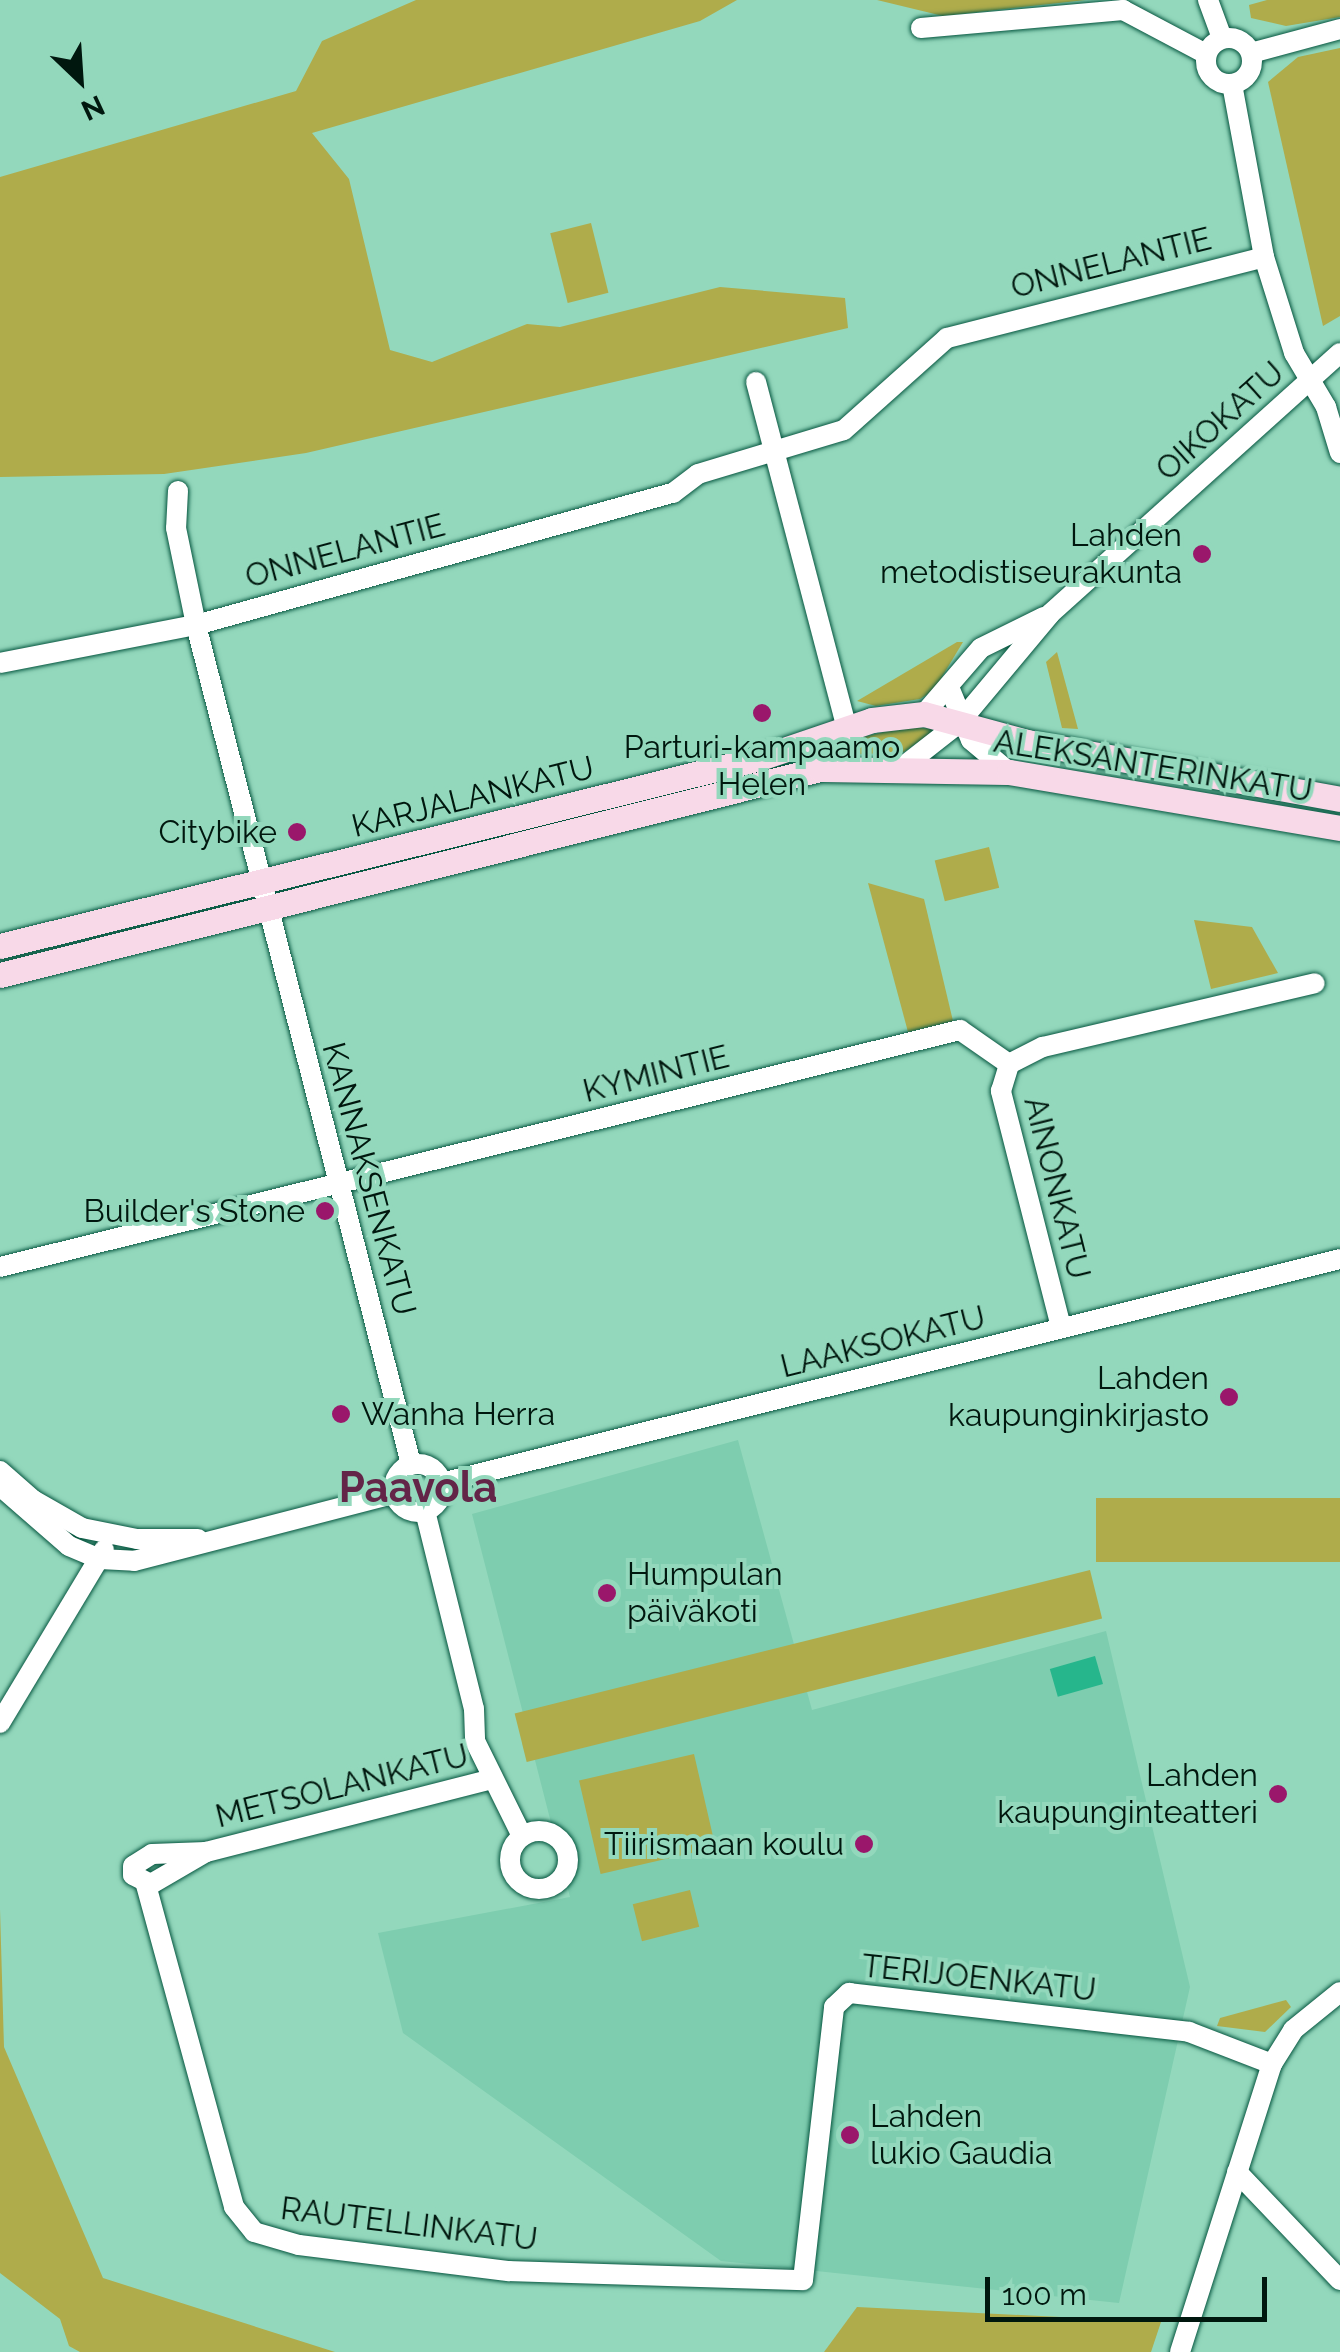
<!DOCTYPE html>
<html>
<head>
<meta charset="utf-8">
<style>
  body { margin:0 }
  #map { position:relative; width:1340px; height:2352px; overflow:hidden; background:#93d8bc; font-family:Raleway,sans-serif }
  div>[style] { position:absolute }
  .built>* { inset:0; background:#7ecdaf }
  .green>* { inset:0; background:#afac4b; transform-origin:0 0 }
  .water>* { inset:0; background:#26b68c; transform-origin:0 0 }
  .roads { filter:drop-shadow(0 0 2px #065640) drop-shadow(0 0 2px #065640) }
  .minor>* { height:20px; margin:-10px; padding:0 10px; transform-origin:10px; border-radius:10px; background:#fff }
  .minor>.ring { margin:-10px; padding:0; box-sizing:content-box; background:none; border:20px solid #fff; border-radius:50% }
  .major>* { height:25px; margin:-12.5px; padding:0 12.5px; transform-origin:12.5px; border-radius:12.5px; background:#f8d9e8 }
  .dots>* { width:28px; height:28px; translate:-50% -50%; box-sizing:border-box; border:5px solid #93d8bc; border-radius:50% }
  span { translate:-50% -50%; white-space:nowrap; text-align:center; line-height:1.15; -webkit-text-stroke:8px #93d8bc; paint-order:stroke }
  .street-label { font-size:32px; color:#00170e }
  .poi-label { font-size:32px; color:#00170e }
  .right { translate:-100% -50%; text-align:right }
  .left { translate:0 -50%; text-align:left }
  .district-label { font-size:42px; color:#632548; font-weight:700 }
  .north { position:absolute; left:30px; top:30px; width:100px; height:100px; -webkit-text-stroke:8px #93d8bc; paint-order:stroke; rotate:155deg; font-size:28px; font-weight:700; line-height:40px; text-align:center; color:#00170e }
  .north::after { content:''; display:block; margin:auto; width:35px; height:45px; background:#00170e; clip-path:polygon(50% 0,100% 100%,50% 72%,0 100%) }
  .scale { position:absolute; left:985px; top:2277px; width:282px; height:45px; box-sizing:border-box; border:5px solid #00170e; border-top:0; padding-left:12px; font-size:30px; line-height:35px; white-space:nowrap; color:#00170e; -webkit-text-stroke:8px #93d8bc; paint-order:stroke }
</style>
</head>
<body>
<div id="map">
  <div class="built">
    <i style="clip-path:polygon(738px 1440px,812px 1710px,1106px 1631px,1190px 1987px,1119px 2303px,721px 2261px,403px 2033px,378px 1933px,570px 1897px,472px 1514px)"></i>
  </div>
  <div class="green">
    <i style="clip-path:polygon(416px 0,737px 0,700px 21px,312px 133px,349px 179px,390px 350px,432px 362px,527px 324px,560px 327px,720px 287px,845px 298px,848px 328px,306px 453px,164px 474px,0 477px,0 177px,296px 91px,322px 41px)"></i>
    <i style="clip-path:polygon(877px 0,1086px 0,943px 16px)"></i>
    <i style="clip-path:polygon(1267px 0,1340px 0,1340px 17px,1286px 26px,1251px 18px,1249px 5px)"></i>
    <i style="clip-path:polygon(1340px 48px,1340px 316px,1323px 326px,1268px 82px,1298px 57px)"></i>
    <i style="left:591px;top:223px;width:72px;height:42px;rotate:76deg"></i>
    <i style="clip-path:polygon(957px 642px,963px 642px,934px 690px,920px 699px,876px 706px,857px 701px)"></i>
    <i style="clip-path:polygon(1057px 652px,1078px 729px,1062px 728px,1046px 662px)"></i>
    <i style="clip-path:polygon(904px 727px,936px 729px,904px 752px,825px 756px,823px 747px)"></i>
    <i style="left:989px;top:847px;width:42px;height:56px;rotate:76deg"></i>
    <i style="clip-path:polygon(868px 883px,924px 899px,953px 1021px,908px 1032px)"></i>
    <i style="clip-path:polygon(1194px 920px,1252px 927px,1278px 973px,1211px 989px)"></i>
    <i style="left:1340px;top:1498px;width:64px;height:244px;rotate:90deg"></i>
    <i style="left:1090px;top:1570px;width:50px;height:593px;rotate:76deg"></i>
    <i style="left:694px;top:1754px;width:96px;height:118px;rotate:77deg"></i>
    <i style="left:690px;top:1890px;width:38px;height:59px;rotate:76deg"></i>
    <i style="clip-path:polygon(0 1909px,4px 2047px,103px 2278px,335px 2352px,80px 2352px,69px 2346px,60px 2319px,0 2273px)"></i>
    <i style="clip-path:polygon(1286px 2000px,1291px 2007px,1265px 2032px,1217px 2026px,1220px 2018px)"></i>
    <i style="clip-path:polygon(857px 2307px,1161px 2322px,1151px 2352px,824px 2352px)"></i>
  </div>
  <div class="water">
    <i style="left:1095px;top:1656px;width:29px;height:47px;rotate:74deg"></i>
  </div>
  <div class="roads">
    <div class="minor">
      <i style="left:1208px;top:0;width:40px;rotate:69.8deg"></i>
      <i style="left:921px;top:28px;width:203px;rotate:-5.1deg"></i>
      <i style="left:1123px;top:10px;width:94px;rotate:27.9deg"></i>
      <i class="ring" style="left:1206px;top:38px;width:26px;height:26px"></i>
      <i style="left:1251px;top:53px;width:92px;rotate:-15.1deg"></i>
      <i style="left:1232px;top:84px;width:176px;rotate:79.5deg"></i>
      <i style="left:1264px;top:257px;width:101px;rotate:72.6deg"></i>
      <i style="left:1294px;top:353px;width:63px;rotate:59.3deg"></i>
      <i style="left:1326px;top:407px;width:48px;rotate:73.1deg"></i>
      <i style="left:756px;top:382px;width:358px;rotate:75.3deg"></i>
      <i style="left:178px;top:491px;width:37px;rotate:93deg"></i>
      <i style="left:176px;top:528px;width:99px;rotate:78.3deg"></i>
      <i style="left:196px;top:625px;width:866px;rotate:75.63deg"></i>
      <i style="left:0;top:663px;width:200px;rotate:-11deg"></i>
      <i style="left:196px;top:625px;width:495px;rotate:-15.5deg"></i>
      <i style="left:673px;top:493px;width:31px;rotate:-37deg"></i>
      <i style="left:698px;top:474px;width:152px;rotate:-16.8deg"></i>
      <i style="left:844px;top:430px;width:138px;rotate:-41.8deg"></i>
      <i style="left:947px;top:338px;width:327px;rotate:-14.3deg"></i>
      <i style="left:949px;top:687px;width:57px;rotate:67.5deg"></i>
      <i style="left:971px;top:740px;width:50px;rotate:40.1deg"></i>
      <i style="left:924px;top:714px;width:87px;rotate:-49.2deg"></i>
      <i style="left:981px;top:648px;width:70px;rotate:-26.2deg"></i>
      <i style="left:904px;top:766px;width:70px;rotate:-38deg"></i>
      <i style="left:959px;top:723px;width:142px;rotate:-50.1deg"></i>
      <i style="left:1050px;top:614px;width:390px;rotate:-42deg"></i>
      <i style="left:0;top:1267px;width:989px;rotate:-13.87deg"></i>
      <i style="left:960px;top:1030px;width:60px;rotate:34.8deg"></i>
      <i style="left:1061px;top:1327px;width:244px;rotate:-104.3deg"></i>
      <i style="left:1001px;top:1091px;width:28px;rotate:-73deg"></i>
      <i style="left:1009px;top:1064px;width:38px;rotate:-27deg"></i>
      <i style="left:1043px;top:1047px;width:279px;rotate:-13.2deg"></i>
      <i class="ring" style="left:394px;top:1464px;width:28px;height:28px"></i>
      <i style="left:0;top:1471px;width:44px;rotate:41.3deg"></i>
      <i style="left:33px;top:1500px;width:56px;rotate:29.7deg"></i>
      <i style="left:82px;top:1528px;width:56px;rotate:11.3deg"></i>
      <i style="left:137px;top:1539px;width:61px"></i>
      <i style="left:441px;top:1483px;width:926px;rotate:-13.99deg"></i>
      <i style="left:0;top:1486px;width:91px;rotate:41deg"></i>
      <i style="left:69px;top:1546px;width:34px;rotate:23deg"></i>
      <i style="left:100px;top:1559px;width:34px;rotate:3deg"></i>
      <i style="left:134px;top:1561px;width:268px;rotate:-14.5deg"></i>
      <i style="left:425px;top:1511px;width:204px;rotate:76.1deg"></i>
      <i style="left:474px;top:1709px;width:32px;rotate:88deg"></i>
      <i style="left:475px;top:1741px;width:106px;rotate:63.7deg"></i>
      <i style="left:0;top:1723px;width:202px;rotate:-59deg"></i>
      <i class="ring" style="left:510px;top:1831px;width:38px;height:38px"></i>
      <i style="left:206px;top:1852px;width:54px;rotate:177.9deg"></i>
      <i style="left:152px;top:1854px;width:22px;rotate:148deg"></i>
      <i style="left:133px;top:1866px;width:9px;rotate:90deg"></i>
      <i style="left:133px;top:1875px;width:20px;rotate:27deg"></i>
      <i style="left:151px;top:1884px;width:64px;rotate:-30.2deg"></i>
      <i style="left:206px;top:1852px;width:296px;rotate:-14.3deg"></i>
      <i style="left:146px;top:1885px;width:334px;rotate:74.7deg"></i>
      <i style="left:234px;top:2207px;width:32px;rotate:51deg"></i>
      <i style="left:254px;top:2232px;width:47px;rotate:16.1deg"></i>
      <i style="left:299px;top:2245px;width:212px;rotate:7.1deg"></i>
      <i style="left:509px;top:2271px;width:294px;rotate:1.8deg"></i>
      <i style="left:803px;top:2280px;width:275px;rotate:-83.5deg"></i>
      <i style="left:834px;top:2007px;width:21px;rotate:-43deg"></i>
      <i style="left:849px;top:1993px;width:342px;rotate:6.5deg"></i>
      <i style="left:1189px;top:2032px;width:89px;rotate:21.1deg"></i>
      <i style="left:1237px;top:2172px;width:149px;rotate:46.4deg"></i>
      <i style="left:1180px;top:2352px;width:302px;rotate:-72.3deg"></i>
      <i style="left:1272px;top:2064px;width:40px;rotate:-58deg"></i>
      <i style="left:1293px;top:2030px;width:60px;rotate:-39deg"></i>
    </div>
    <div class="major">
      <i style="left:0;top:946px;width:783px;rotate:-13.89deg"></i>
      <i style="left:760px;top:758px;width:118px;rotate:-18.7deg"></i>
      <i style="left:872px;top:720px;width:52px;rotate:-6.6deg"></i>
      <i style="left:924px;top:714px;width:107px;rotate:15.2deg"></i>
      <i style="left:1027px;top:742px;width:318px;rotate:10.3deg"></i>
      <i style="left:0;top:975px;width:845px;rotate:-14.1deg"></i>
      <i style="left:820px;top:769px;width:189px;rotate:0.9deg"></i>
      <i style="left:1009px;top:772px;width:336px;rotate:9.6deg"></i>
    </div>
  </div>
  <div class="dots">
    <i style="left:1202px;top:554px;background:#9a176b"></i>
    <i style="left:762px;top:713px;background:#9a176b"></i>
    <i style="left:297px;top:832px;background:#9a176b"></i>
    <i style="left:325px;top:1211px;background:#9a176b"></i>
    <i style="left:1229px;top:1397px;background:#9a176b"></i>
    <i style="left:341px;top:1414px;background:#9a176b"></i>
    <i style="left:607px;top:1593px;background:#9a176b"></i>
    <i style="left:1278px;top:1794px;background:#9a176b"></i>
    <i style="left:864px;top:1844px;background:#9a176b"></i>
    <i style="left:850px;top:2135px;background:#9a176b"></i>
  </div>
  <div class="street-label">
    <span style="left:1111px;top:263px;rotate:-14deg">ONNELANTIE</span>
    <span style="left:1220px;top:421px;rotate:-42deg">OIKOKATU</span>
    <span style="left:345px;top:551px;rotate:-15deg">ONNELANTIE</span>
    <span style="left:1153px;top:766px;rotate:9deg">ALEKSANTERINKATU</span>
    <span style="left:473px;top:797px;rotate:-14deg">KARJALANKATU</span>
    <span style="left:656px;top:1074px;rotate:-14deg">KYMINTIE</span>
    <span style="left:369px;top:1179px;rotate:75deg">KANNAKSENKATU</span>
    <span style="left:1057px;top:1188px;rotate:76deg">AINONKATU</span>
    <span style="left:883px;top:1342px;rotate:-14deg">LAAKSOKATU</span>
    <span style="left:342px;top:1786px;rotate:-14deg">METSOLANKATU</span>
    <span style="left:979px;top:1978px;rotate:6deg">TERIJOENKATU</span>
    <span style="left:409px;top:2224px;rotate:7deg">RAUTELLINKATU</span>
  </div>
  <div class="poi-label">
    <span class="right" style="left:1182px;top:554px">Lahden<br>metodistiseurakunta</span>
    <span style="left:762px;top:766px">Parturi-kampaamo<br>Helen</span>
    <span class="right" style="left:277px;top:832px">Citybike</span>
    <span class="right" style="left:305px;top:1211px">Builder's Stone</span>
    <span class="right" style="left:1209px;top:1397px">Lahden<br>kaupunginkirjasto</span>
    <span class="left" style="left:361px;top:1414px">Wanha Herra</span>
    <span class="left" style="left:627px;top:1593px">Humpulan<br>päiväkoti</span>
    <span class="right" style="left:1258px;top:1794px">Lahden<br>kaupunginteatteri</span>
    <span class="right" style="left:844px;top:1844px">Tiirismaan koulu</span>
    <span class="left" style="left:870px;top:2135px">Lahden<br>lukio Gaudia</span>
  </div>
  <div class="district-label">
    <span style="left:418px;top:1488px">Paavola</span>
  </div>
  <div class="north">N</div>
  <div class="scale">100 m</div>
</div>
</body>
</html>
